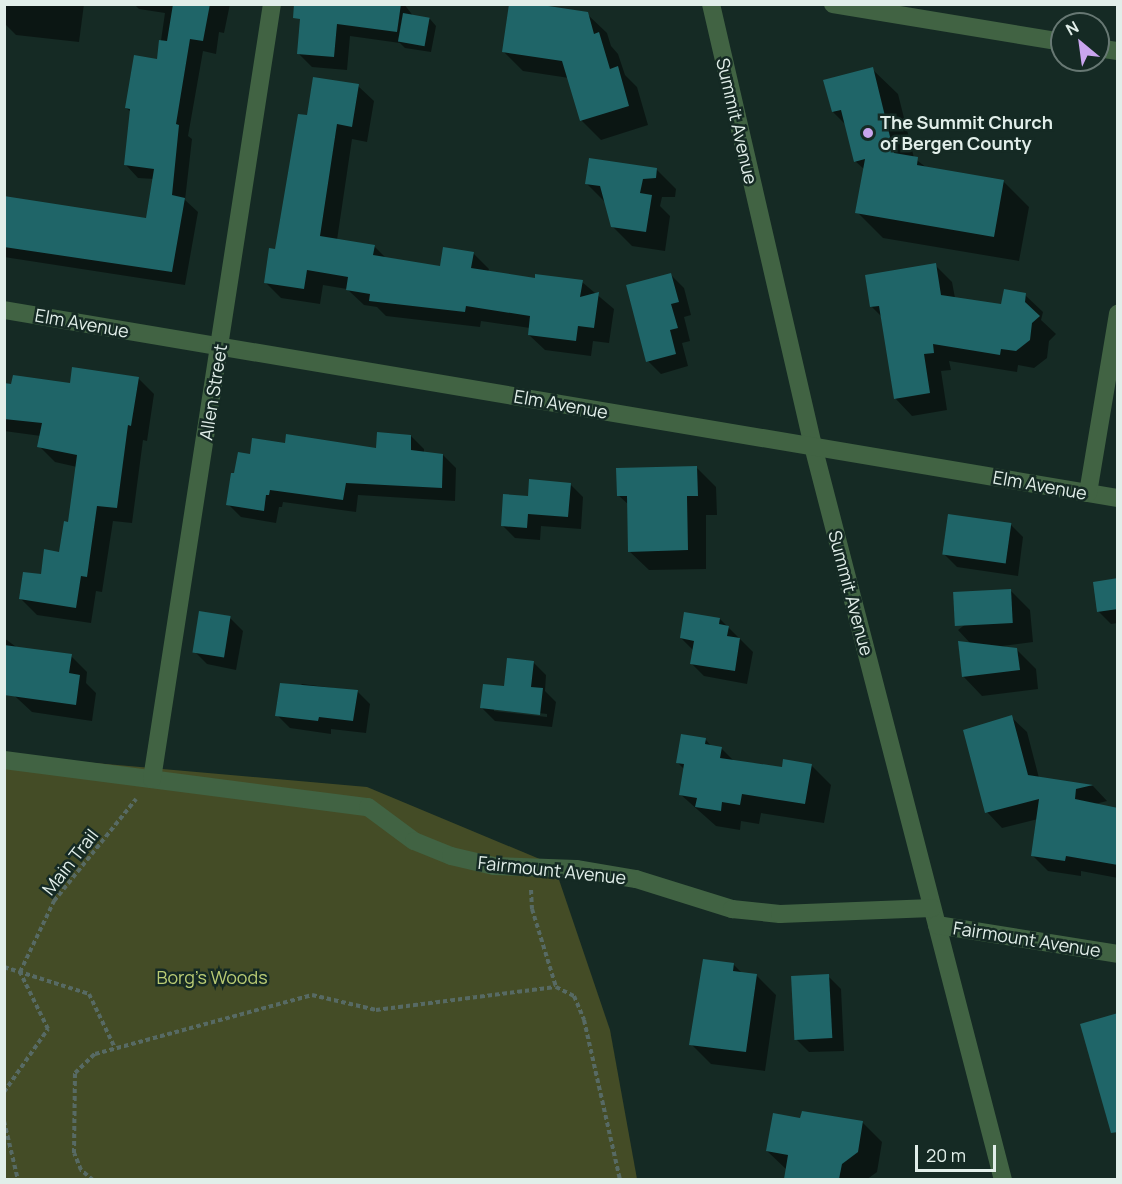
<!DOCTYPE html>
<html>
<head>
<meta charset="utf-8">
<style>
  body { margin:0 }
  #map { position:relative; width:1122px; height:1184px; overflow:hidden; background:#152a24; font-family:Manrope,sans-serif }
  div>[style] { position:absolute }
  .green>* { inset:0; background:#444c26 }
  .shadow>* { inset:0; background:#0007 }
  .building>* { inset:0; background:#1f6568; transform-origin:0 0 }
  .path>* { height:4px; margin-top:-2px; transform-origin:0; background:repeating-linear-gradient(90deg,#576a64 0 4.5px,transparent 0 7.5px) }
  .minor>* { height:18px; margin:-9px; padding:0 9px; transform-origin:9px; border-radius:9px; background:#416343 }
  .dots>* { width:16px; height:16px; translate:-50% -50%; box-sizing:border-box; border:3px solid #152a24; border-radius:50% }
  span { translate:-50% -50%; white-space:nowrap; text-align:center; line-height:1.15; -webkit-text-stroke:5px #152a24; paint-order:stroke }
  .street-label { font-size:18px; color:#e1eee9 }
  .poi-label { font-size:18px; color:#e1eee9; font-weight:700 }
  .left { translate:0 -50%; text-align:left }
  .park-label { font-size:18px; color:#bacc74 }
  .frame { position:absolute; inset:0; border:6px solid #e1eee9; pointer-events:none }
  .north { position:absolute; left:1050px; top:12px; width:60px; height:60px; box-sizing:border-box; background:#152a24; border:2px solid #677873; border-radius:50%; rotate:331deg; font-size:16px; font-weight:700; line-height:24px; text-align:center; color:#e1eee9 }
  .north::after { content:''; display:block; margin:auto; width:21px; height:27px; background:#c9a5ee; clip-path:polygon(50% 0,100% 100%,50% 72%,0 100%) }
  .scale { position:absolute; left:915px; top:1145px; width:81px; height:27px; box-sizing:border-box; border:3px solid #e1eee9; border-top:0; padding-left:8px; font-size:18px; line-height:21px; white-space:nowrap; color:#e1eee9; -webkit-text-stroke:4px #152a24; paint-order:stroke }
</style>
</head>
<body>
<div id="map">
  <div class="green">
    <i style="clip-path:polygon(4px 755px,367px 787px,554px 865px,610px 1030px,637px 1179px,5px 1179px)"></i>
  </div>
  <div class="shadow">
    <i style="clip-path:polygon(4px 4px,84px 4px,79px 42px,16px 35px,4px 23px)"></i>
    <i style="clip-path:polygon(134px 4px,230px 4px,224px 33px,219px 32px,216px 54px,203px 51px,188px 136px,192px 139px,185px 200px,198px 212px,185px 285px,4px 257px,4px 197px,147px 220px,154px 179px,138px 178px,126px 165px,131px 112px,126px 108px,158px 61px,165px 13px,139px 9px)"></i>
    <i style="clip-path:polygon(303px 4px,404px 4px,414px 17px,430px 19px,436px 26px,431px 52px,405px 48px,400px 43px,350px 36px,347px 70px,312px 67px,299px 54px)"></i>
    <i style="clip-path:polygon(587px 14px,607px 33px,611px 46px,618px 54px,625px 75px,637px 87px,648px 125px,601px 140px,581px 120px,569px 78px,523px 71px,504px 52px)"></i>
    <i style="clip-path:polygon(872px 69px,898px 94px,914px 158px,927px 168px,1003px 181px,1029px 207px,1019px 261px,883px 238px,857px 212px,865px 170px,855px 161px,846px 125px,833px 112px)"></i>
    <i style="clip-path:polygon(358px 86px,374px 101px,367px 142px,352px 139px,337px 240px,374px 246px,387px 259px,441px 268px,473px 253px,489px 269px,488px 272px,536px 280px,582px 282px,614px 309px,609px 343px,593px 341px,591px 356px,545px 350px,529px 335px,530px 328px,481px 321px,480px 327px,386px 316px,377px 307px,364px 305px,347px 289px,323px 285px,320px 304px,281px 298px,265px 282px,276px 251px,308px 117px)"></i>
    <i style="clip-path:polygon(656px 169px,676px 189px,675px 197px,662px 197px,660px 206px,670px 216px,665px 251px,632px 246px,612px 226px,606px 203px,586px 183px)"></i>
    <i style="clip-path:polygon(935px 265px,952px 282px,955px 298px,1002px 306px,1025px 295px,1043px 312px,1041px 320px,1056px 334px,1049px 341px,1047px 358px,1034px 368px,1018px 365px,1017px 372px,949px 361px,951px 370px,941px 371px,947px 410px,912px 416px,895px 398px,882px 317px,871px 306px)"></i>
    <i style="clip-path:polygon(671px 275px,684px 288px,691px 315px,684px 317px,690px 341px,682px 343px,688px 366px,661px 374px,648px 361px)"></i>
    <i style="clip-path:polygon(138px 378px,154px 394px,147px 441px,143px 440px,132px 523px,113px 521px,102px 592px,96px 591px,91px 623px,37px 615px,21px 599px,61px 553px,70px 524px,77px 467px,55px 462px,39px 446px,41px 436px,4px 431px,4px 385px,71px 385px)"></i>
    <i style="clip-path:polygon(411px 436px,424px 449px,424px 453px,443px 455px,456px 468px,455px 501px,358px 495px,356px 512px,283px 502px,282px 507px,279px 507px,276px 523px,241px 517px,228px 504px,236px 475px,251px 456px,286px 444px,377px 450px)"></i>
    <i style="clip-path:polygon(697px 468px,716px 487px,717px 515px,706px 515px,706px 569px,649px 570px,629px 551px,629px 505px,618px 495px)"></i>
    <i style="clip-path:polygon(570px 484px,583px 497px,581px 529px,541px 526px,540px 540px,515px 538px,502px 525px,529px 498px)"></i>
    <i style="clip-path:polygon(1010px 524px,1023px 537px,1018px 576px,957px 567px,944px 554px)"></i>
    <i style="clip-path:polygon(1118px 580px,1118px 623px,1111px 624px,1098px 611px)"></i>
    <i style="clip-path:polygon(1010px 590px,1030px 610px,1033px 642px,1002px 646px,1016px 649px,1036px 669px,1038px 689px,982px 696px,963px 676px,971px 644px,958px 630px)"></i>
    <i style="clip-path:polygon(230px 618px,243px 631px,236px 670px,207px 664px,194px 651px)"></i>
    <i style="clip-path:polygon(720px 619px,753px 652px,747px 684px,704px 676px,691px 663px,693px 650px,681px 638px)"></i>
    <i style="clip-path:polygon(4px 638px,19px 649px,71px 656px,87px 672px,86px 683px,96px 693px,92px 721px,32px 712px,4px 686px)"></i>
    <i style="clip-path:polygon(evenodd,533px 662px,546px 675px,545px 691px,556px 702px,552px 727px,495px 721px,482px 708px,533px 662px,494px 708px,547px 714px,547px 717px,494px 711px,494px 708px)"></i>
    <i style="clip-path:polygon(302px 684px,357px 691px,370px 704px,366px 733px,331px 729px,331px 734px,290px 728px,277px 715px)"></i>
    <i style="clip-path:polygon(1011px 717px,1027px 732px,1039px 778px,1093px 786px,1107px 801px,1091px 805px,1118px 810px,1118px 878px,1081px 871px,1081px 876px,1048px 871px,1032px 855px,1038px 819px,1002px 828px,987px 812px)"></i>
    <i style="clip-path:polygon(706px 740px,712px 747px,721px 748px,735px 762px,783px 769px,811px 765px,831px 785px,824px 823px,761px 813px,759px 824px,741px 821px,740px 830px,716px 826px,680px 794px,684px 769px,678px 763px)"></i>
    <i style="clip-path:polygon(733px 964px,742px 973px,756px 975px,776px 995px,765px 1071px,711px 1064px,691px 1044px)"></i>
    <i style="clip-path:polygon(828px 976px,841px 989px,844px 1051px,809px 1052px,796px 1039px)"></i>
    <i style="clip-path:polygon(802px 1120px,863px 1123px,882px 1142px,877px 1172px,866px 1180px,785px 1180px,787px 1170px,767px 1151px)"></i>
  </div>
  <div class="building">
    <i style="clip-path:polygon(173px 4px,210px 4px,203px 41px,190px 39px,176px 124px,179px 125px,172px 195px,185px 198px,172px 272px,4px 247px,4px 196px,146px 218px,154px 169px,124px 165px,130px 109px,125px 108px,134px 55px,157px 59px,159px 40px,167px 41px)"></i>
    <i style="clip-path:polygon(294px 4px,401px 4px,397px 32px,337px 24px,334px 57px,297px 54px,300px 19px,293px 18px)"></i>
    <i style="clip-path:polygon(509px 4px,535px 4px,588px 12px,594px 34px,599px 32px,610px 69px,618px 66px,629px 106px,580px 121px,562px 61px,502px 52px)"></i>
    <i style="left:403px;top:13px;width:27px;height:29px;rotate:10deg"></i>
    <i style="clip-path:polygon(873px 67px,894px 153px,918px 157px,917px 165px,1004px 180px,994px 237px,855px 213px,865px 159px,854px 162px,841px 110px,832px 112px,823px 80px)"></i>
    <i style="clip-path:polygon(313px 77px,359px 84px,352px 127px,337px 124px,320px 236px,375px 245px,373px 255px,440px 266px,443px 247px,474px 252px,471px 268px,535px 278px,535px 274px,583px 280px,580px 297px,599px 292px,594px 328px,578px 326px,576px 341px,528px 335px,530px 316px,466px 306px,465px 312px,369px 301px,370px 294px,346px 290px,348px 277px,307px 270px,304px 289px,264px 283px,269px 248px,275px 249px,298px 114px,307px 115px)"></i>
    <i style="clip-path:polygon(589px 158px,657px 168px,656px 178px,643px 179px,640px 193px,652px 195px,646px 232px,611px 227px,600px 186px,585px 184px)"></i>
    <i style="clip-path:polygon(936px 263px,941px 295px,1001px 304px,1004px 289px,1026px 293px,1025px 302px,1040px 316px,1032px 323px,1030px 340px,1016px 351px,1001px 349px,1000px 355px,933px 344px,934px 353px,924px 354px,930px 393px,894px 399px,879px 306px,870px 307px,865px 275px)"></i>
    <i style="clip-path:polygon(671px 273px,679px 302px,671px 304px,678px 328px,670px 330px,676px 354px,646px 362px,626px 285px)"></i>
    <i style="clip-path:polygon(72px 367px,139px 377px,131px 426px,128px 425px,117px 508px,97px 506px,87px 577px,81px 576px,76px 608px,19px 599px,23px 572px,41px 574px,44px 549px,59px 552px,64px 521px,68px 522px,77px 455px,37px 447px,42px 423px,4px 419px,4px 383px,11px 384px,13px 375px,70px 383px)"></i>
    <i style="clip-path:polygon(377px 432px,411px 435px,411px 450px,443px 454px,442px 488px,346px 483px,343px 500px,270px 490px,269px 495px,266px 495px,264px 511px,226px 505px,231px 473px,234px 473px,238px 452px,250px 454px,252px 438px,285px 443px,286px 434px,376px 448px)"></i>
    <i style="clip-path:polygon(697px 466px,698px 496px,687px 496px,688px 550px,628px 552px,627px 496px,617px 496px,616px 468px)"></i>
    <i style="clip-path:polygon(529px 479px,571px 483px,568px 517px,528px 514px,527px 528px,501px 526px,503px 494px,528px 496px)"></i>
    <i style="left:948px;top:514px;width:64px;height:41px;rotate:8deg"></i>
    <i style="clip-path:polygon(1118px 578px,1118px 609px,1097px 612px,1093px 582px)"></i>
    <i style="left:1011px;top:589px;width:34px;height:58px;rotate:87deg"></i>
    <i style="left:199px;top:611px;width:32px;height:42px;rotate:9deg"></i>
    <i style="clip-path:polygon(684px 612px,720px 618px,719px 624px,729px 626px,727px 636px,740px 638px,735px 671px,690px 664px,694px 641px,680px 638px)"></i>
    <i style="clip-path:polygon(958px 641px,1017px 648px,1020px 670px,962px 677px)"></i>
    <i style="clip-path:polygon(4px 645px,72px 654px,69px 673px,80px 675px,76px 705px,4px 695px)"></i>
    <i style="clip-path:polygon(507px 658px,534px 661px,531px 687px,543px 688px,540px 715px,480px 708px,483px 684px,504px 686px)"></i>
    <i style="clip-path:polygon(280px 683px,358px 690px,353px 721px,319px 717px,318px 721px,275px 716px)"></i>
    <i style="clip-path:polygon(1012px 715px,1028px 775px,1093px 785px,1076px 789px,1075px 799px,1118px 808px,1118px 865px,1066px 856px,1065px 861px,1031px 856px,1039px 799px,985px 813px,963px 730px)"></i>
    <i style="clip-path:polygon(681px 734px,706px 738px,705px 744px,722px 747px,720px 758px,782px 767px,783px 759px,812px 764px,805px 804px,742px 794px,740px 805px,722px 802px,721px 811px,695px 807px,697px 798px,679px 795px,684px 764px,676px 763px)"></i>
    <i style="clip-path:polygon(703px 959px,734px 963px,733px 971px,757px 974px,746px 1052px,689px 1045px)"></i>
    <i style="left:829px;top:974px;width:64px;height:38px;rotate:87deg"></i>
    <i style="clip-path:polygon(1118px 1013px,1118px 1132px,1111px 1133px,1080px 1024px)"></i>
    <i style="clip-path:polygon(802px 1111px,863px 1121px,858px 1152px,842px 1164px,839px 1179px,784px 1179px,788px 1155px,766px 1151px,773px 1113px,800px 1118px)"></i>
  </div>
  <div class="path">
    <i style="left:531px;top:890px;width:19px;rotate:87deg"></i>
    <i style="left:532px;top:909px;width:82px;rotate:72.9deg"></i>
    <i style="left:4px;top:967px;width:89px;rotate:17.6deg"></i>
    <i style="left:89px;top:994px;width:60px;rotate:64.3deg"></i>
    <i style="left:4px;top:1092px;width:77px;rotate:-55.1deg"></i>
    <i style="left:48px;top:1029px;width:64px;rotate:-116.2deg"></i>
    <i style="left:20px;top:972px;width:79px;rotate:-64.4deg"></i>
    <i style="left:54px;top:901px;width:131px;rotate:-51.2deg"></i>
    <i style="left:4px;top:1121px;width:61px;rotate:76.7deg"></i>
    <i style="left:93px;top:1180px;width:16px;rotate:-140deg"></i>
    <i style="left:81px;top:1170px;width:18px;rotate:-112deg"></i>
    <i style="left:74px;top:1153px;width:80px;rotate:-89.3deg"></i>
    <i style="left:75px;top:1073px;width:28px;rotate:-44deg"></i>
    <i style="left:95px;top:1054px;width:225px;rotate:-15.2deg"></i>
    <i style="left:312px;top:995px;width:66px;rotate:13.2deg"></i>
    <i style="left:376px;top:1010px;width:181px;rotate:-7.3deg"></i>
    <i style="left:556px;top:987px;width:20px;rotate:27deg"></i>
    <i style="left:574px;top:996px;width:26px;rotate:67deg"></i>
    <i style="left:584px;top:1020px;width:164px;rotate:77.3deg"></i>
  </div>
  <div class="minor">
    <i style="left:711px;top:4px;width:454px;rotate:77deg"></i>
    <i style="left:813px;top:446px;width:758px;rotate:75.49deg"></i>
    <i style="left:833px;top:4px;width:232px;rotate:9.4deg"></i>
    <i style="left:1098px;top:48px;width:20px;rotate:9deg"></i>
    <i style="left:4px;top:310px;width:1130px;rotate:9.58deg"></i>
    <i style="left:1088px;top:493px;width:182px;rotate:-80.5deg"></i>
    <i style="left:4px;top:760px;width:367px;rotate:7.4deg"></i>
    <i style="left:368px;top:807px;width:57px;rotate:36.5deg"></i>
    <i style="left:414px;top:841px;width:40px;rotate:22deg"></i>
    <i style="left:451px;top:856px;width:44px;rotate:13.1deg"></i>
    <i style="left:494px;top:866px;width:82px;rotate:2.1deg"></i>
    <i style="left:576px;top:869px;width:61px;rotate:9.5deg"></i>
    <i style="left:636px;top:879px;width:101px;rotate:17.4deg"></i>
    <i style="left:732px;top:909px;width:48px;rotate:5.9deg"></i>
    <i style="left:780px;top:914px;width:152px;rotate:-2.3deg"></i>
    <i style="left:152px;top:779px;width:784px;rotate:-81.2deg"></i>
    <i style="left:937px;top:925px;width:183px;rotate:9.1deg"></i>
  </div>
  <div class="dots">
    <i style="left:868px;top:133px;background:#c9a5ee"></i>
  </div>
  <div class="street-label">
    <span style="left:737px;top:121px;rotate:77deg">Summit Avenue</span>
    <span style="left:82px;top:323px;rotate:10deg">Elm Avenue</span>
    <span style="left:213px;top:392px;rotate:-81deg">Allen Street</span>
    <span style="left:561px;top:404px;rotate:10deg">Elm Avenue</span>
    <span style="left:1040px;top:485px;rotate:10deg">Elm Avenue</span>
    <span style="left:851px;top:593px;rotate:75deg">Summit Avenue</span>
    <span style="left:70px;top:862px;rotate:-52deg">Main Trail</span>
    <span style="left:552px;top:870px;rotate:6deg">Fairmount Avenue</span>
    <span style="left:1027px;top:939px;rotate:9deg">Fairmount Avenue</span>
  </div>
  <div class="poi-label">
    <span class="left" style="left:880px;top:133px">The Summit Church<br>of Bergen County</span>
  </div>
  <div class="park-label">
    <span style="left:212px;top:977px">Borg's Woods</span>
  </div>
  <div class="frame"></div>
  <div class="north">N</div>
  <div class="scale">20 m</div>
</div>
</body>
</html>
